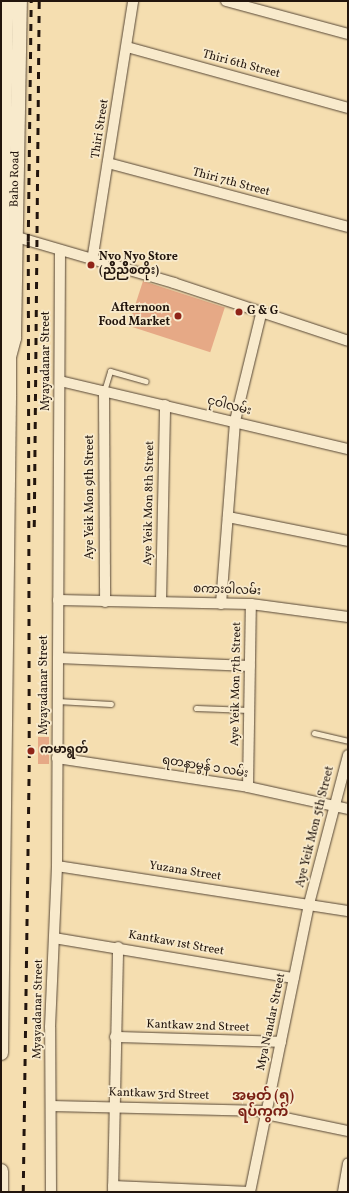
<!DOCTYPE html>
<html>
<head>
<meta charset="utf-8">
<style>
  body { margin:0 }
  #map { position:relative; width:349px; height:1193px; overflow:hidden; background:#f5deb0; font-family:Vollkorn,"Noto Sans Myanmar",serif }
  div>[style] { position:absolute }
  .building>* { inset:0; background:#e6a986; transform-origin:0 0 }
  .roads { filter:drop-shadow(0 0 1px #574736) drop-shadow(0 0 1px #574736) }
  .lane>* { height:5px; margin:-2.5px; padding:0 2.5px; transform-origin:2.5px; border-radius:2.5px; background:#f8eacc }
  .street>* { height:10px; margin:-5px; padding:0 5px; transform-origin:5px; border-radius:5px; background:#f8eacc }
  .secondary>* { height:14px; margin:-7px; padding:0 7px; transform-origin:7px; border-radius:7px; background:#f8eacc }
  .rail>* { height:2.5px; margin-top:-1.25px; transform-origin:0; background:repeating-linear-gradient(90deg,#22150d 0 7px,transparent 0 14px) }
  .dots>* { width:11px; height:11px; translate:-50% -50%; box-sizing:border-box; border:2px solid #f8eacc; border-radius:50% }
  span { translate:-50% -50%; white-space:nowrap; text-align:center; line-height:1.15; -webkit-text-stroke:3.5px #f8eacc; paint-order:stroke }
  .street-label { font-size:12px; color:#22150d }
  .poi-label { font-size:12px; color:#22150d; font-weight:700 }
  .left { translate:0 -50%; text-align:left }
  .right { translate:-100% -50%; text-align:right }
  .quarter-label { font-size:14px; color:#7a1f14; font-weight:700 }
  .frame { position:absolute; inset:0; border:2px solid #22150d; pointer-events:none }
</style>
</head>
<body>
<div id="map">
  <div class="building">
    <i style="left:143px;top:281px;width:86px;height:47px;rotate:18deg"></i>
    <i style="left:38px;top:737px;width:11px;height:27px"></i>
  </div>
  <div class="roads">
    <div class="lane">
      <i style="left:104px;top:391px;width:21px;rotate:-73deg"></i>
      <i style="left:110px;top:371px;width:37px;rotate:16deg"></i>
      <i style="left:57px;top:701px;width:54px;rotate:3.2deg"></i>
      <i style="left:196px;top:708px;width:53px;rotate:2.2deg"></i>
      <i style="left:314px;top:733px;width:35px;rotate:13deg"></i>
    </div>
    <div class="street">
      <i style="left:226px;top:1px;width:126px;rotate:15.1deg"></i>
      <i style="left:127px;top:47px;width:229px;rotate:15.4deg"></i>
      <i style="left:108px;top:163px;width:248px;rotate:14.9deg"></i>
      <i style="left:10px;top:235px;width:171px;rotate:16.3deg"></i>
      <i style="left:174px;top:283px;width:183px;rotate:18.4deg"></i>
      <i style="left:92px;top:261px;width:263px;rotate:-81deg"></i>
      <i style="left:60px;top:381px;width:296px;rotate:13.3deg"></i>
      <i style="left:104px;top:391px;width:211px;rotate:89.7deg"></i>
      <i style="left:228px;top:517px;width:122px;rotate:11.3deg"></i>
      <i style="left:58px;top:600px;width:193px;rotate:1.2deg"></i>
      <i style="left:251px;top:604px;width:98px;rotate:7.6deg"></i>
      <i style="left:161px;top:602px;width:197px;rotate:-88.8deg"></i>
      <i style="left:221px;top:604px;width:184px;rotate:-85.6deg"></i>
      <i style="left:235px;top:421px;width:110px;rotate:-76.3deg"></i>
      <i style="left:58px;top:658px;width:192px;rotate:2.4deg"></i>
      <i style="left:57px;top:758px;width:193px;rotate:8.6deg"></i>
      <i style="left:248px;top:787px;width:102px;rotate:12.4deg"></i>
      <i style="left:248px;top:787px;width:183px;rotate:-89.1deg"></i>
      <i style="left:57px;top:866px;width:294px;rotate:8.8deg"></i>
      <i style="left:54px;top:938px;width:243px;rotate:9.5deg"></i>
      <i style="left:115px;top:1037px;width:166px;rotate:1.7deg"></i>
      <i style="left:51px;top:1106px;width:215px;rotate:1.3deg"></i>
      <i style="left:266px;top:1114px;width:84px;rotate:11.7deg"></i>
      <i style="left:113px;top:1186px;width:137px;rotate:2.5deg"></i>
      <i style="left:51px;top:1192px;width:165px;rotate:-90.3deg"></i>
      <i style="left:50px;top:1027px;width:161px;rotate:-87.5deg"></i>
      <i style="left:57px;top:866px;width:616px;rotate:-89.72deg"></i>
      <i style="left:113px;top:1192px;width:245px;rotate:-88.8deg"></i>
      <i style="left:250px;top:1192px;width:294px;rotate:-78.4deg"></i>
      <i style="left:309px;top:904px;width:154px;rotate:-75.3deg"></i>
      <i style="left:343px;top:1192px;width:29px;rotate:-80deg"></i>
    </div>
    <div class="secondary">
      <i style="left:9px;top:357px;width:20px;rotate:-75deg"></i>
      <i style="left:14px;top:338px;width:337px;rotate:-89deg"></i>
      <i style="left:1px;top:1053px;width:658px;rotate:-89.3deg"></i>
      <i style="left:9px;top:395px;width:38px;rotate:-90deg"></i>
      <i style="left:9px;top:357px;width:22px;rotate:-112deg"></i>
      <i style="left:1px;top:337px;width:336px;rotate:-89.1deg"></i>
      <i style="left:1px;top:1171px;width:21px;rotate:90deg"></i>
    </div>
  </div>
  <div class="rail">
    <i style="left:34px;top:527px;width:526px;rotate:-89.46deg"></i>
    <i style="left:23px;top:1192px;width:440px;rotate:-89.2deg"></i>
    <i style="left:29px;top:752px;width:511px;rotate:-90.11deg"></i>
    <i style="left:28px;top:241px;width:240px;rotate:-89.3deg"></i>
  </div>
  <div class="dots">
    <i style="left:91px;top:265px;background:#8f2418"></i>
    <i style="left:239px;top:312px;background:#8f2418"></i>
    <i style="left:178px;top:316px;background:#8f2418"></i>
    <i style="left:31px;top:751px;background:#8f2418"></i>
  </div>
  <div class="street-label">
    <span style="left:241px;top:65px;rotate:15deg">Thiri 6th Street</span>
    <span style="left:101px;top:129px;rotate:-81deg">Thiri Street</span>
    <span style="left:16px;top:179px;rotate:-89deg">Baho Road</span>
    <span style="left:231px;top:183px;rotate:15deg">Thiri 7th Street</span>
    <span style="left:47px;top:361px;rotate:-90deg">Myayadanar Street</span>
    <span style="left:229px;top:407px;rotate:14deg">ငုဝါလမ်း</span>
    <span style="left:91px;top:497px;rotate:-90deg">Aye Yeik Mon 9th Street</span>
    <span style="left:150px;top:503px;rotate:-89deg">Aye Yeik Mon 8th Street</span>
    <span style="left:227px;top:591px;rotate:2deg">စကား၀ါလမ်း</span>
    <span style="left:237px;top:684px;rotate:-89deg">Aye Yeik Mon 7th Street</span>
    <span style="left:45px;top:685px;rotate:-90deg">Myayadanar Street</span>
    <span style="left:205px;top:768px;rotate:9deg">ရတနာမွန် ၁ လမ်း</span>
    <span style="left:316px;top:827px;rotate:-76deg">Aye Yeik Mon 5th Street</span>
    <span style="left:185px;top:872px;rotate:9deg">Yuzana Street</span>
    <span style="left:176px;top:944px;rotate:10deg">Kantkaw 1st Street</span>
    <span style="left:39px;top:1009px;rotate:-89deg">Myayadanar Street</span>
    <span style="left:272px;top:1022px;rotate:-78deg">Mya Nandar Street</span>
    <span style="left:198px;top:1027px;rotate:2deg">Kantkaw 2nd Street</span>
    <span style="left:159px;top:1095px;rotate:2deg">Kantkaw 3rd Street</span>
  </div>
  <div class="poi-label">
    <span class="left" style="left:99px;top:265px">Nyo Nyo Store<br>(ညိဳညိဳစတိုး)</span>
    <span class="right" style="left:170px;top:316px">Afternoon<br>Food Market</span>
    <span class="left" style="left:247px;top:312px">G &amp; G</span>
    <span class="left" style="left:40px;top:751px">ကမာရွတ်</span>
  </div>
  <div class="quarter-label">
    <span style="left:263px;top:1105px">အမှတ် (၅)<br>ရပ်ကွက်</span>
  </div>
  <div class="frame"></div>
</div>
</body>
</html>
